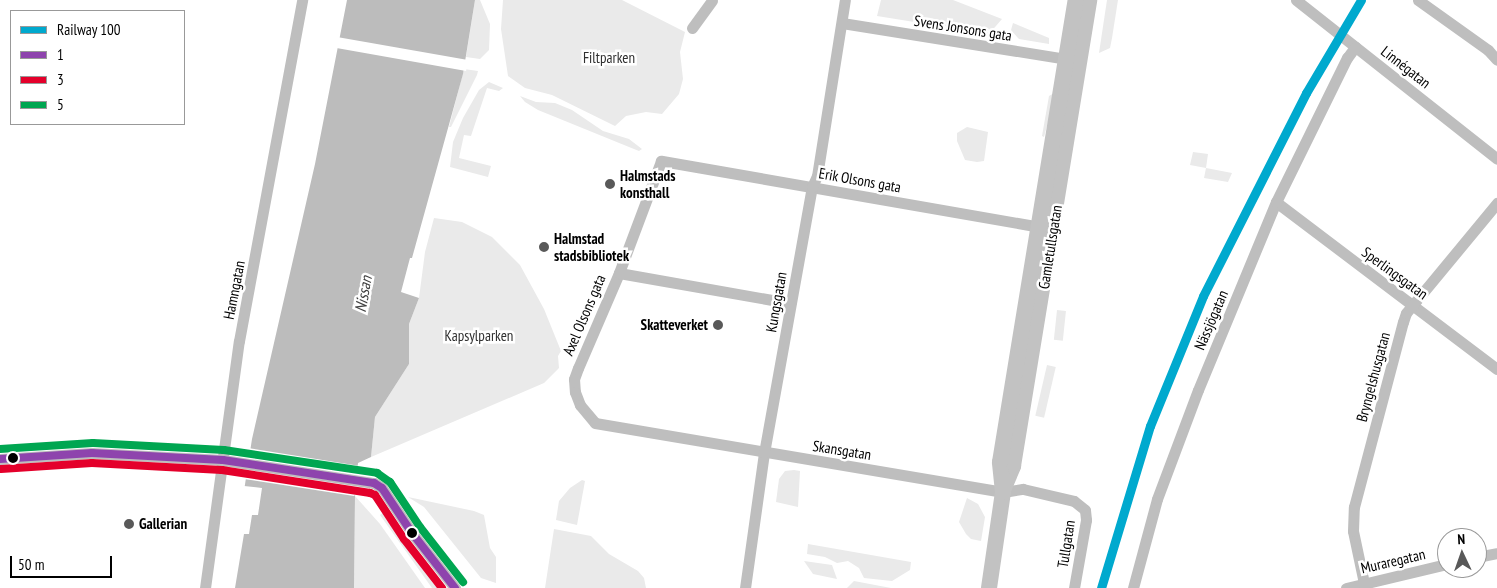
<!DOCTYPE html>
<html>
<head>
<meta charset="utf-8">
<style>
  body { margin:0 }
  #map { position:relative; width:1497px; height:588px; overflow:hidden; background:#fff; font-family:"PT Sans Narrow",sans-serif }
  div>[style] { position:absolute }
  .green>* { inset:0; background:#eaeaea; transform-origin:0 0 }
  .water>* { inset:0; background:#bcbcbc }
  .pier>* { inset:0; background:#fff; transform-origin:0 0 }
  .street>* { height:11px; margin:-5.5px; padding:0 5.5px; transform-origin:5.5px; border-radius:5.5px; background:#bebebe }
  .secondary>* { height:16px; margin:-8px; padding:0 8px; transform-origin:8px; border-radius:8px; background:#c2c2c2 }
  .bus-1>* { height:8px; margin:-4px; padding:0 4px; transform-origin:4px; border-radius:4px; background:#8e44ad }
  .bus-2>* { height:8px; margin:-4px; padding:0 4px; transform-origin:4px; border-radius:4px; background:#e4002b }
  .bus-3>* { height:8px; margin:-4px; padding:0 4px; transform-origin:4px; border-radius:4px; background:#00a651 }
  .rail-1>* { height:9px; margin:-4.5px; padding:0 4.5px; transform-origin:4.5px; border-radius:4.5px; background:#00a9ce }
  .dots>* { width:14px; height:14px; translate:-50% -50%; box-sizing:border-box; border:2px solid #fff; border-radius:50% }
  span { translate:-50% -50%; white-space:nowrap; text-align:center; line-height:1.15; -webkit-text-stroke:5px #fff; paint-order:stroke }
  .street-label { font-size:15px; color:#000 }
  .park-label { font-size:15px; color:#303030 }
  .poi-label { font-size:15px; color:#000; font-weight:700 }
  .left { translate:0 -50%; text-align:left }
  .right { translate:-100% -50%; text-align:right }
  .water-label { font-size:16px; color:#414141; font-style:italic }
  .legend { position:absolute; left:10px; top:10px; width:175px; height:115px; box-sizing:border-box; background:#fff; border:1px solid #999; margin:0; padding:6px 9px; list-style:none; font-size:15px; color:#000 }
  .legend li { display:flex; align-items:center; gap:10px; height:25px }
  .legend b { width:25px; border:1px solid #999 }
  .north { position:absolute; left:1437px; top:528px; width:50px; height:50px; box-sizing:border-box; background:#fff; border:1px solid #999; border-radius:50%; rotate:357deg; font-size:14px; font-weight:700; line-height:20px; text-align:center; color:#000 }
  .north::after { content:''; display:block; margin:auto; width:18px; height:22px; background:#595959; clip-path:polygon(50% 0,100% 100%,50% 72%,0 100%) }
  .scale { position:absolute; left:10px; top:556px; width:102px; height:22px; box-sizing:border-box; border:2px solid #000; border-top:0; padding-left:6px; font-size:15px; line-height:18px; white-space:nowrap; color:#000; -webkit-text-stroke:4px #fff; paint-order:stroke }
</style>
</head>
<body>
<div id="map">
  <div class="green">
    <i style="clip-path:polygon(475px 0,480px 0,490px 24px,489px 50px,480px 59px,466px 57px)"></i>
    <i style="clip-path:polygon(503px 0,622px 0,685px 32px,680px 52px,683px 79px,679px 94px,662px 114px,646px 112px,626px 116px,615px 126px,552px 95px,525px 88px,508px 76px,501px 29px)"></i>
    <i style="clip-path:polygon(881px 0,953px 0,1002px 19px,989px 34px,877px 16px)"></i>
    <i style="clip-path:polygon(1107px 0,1118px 0,1112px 38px,1110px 48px,1099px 53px)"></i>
    <i style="clip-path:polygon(1013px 23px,1049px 38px,1049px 44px,1019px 39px,1011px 30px)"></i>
    <i style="clip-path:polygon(464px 69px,478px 71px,477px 75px,451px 127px,449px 127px)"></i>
    <i style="clip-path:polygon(489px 82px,503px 88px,499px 91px,487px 88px,471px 136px,464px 135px,459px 158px,491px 166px,488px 177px,450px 167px,453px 142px,463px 118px,479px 90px)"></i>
    <i style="clip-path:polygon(1056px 92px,1044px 137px,1042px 136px,1049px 96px)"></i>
    <i style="clip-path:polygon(520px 96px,536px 102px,555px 103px,572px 110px,603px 131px,629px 139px,642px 149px,639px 151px,629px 147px,538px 110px,525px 102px)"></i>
    <i style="clip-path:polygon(967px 127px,988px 132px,984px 161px,977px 162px,965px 160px,957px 141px,957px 133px)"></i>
    <i style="clip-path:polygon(1193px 152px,1208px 154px,1206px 168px,1232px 173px,1228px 182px,1204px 178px,1206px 168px,1190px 165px)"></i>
    <i style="clip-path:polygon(434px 218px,462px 222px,492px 237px,520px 265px,544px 309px,561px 351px,558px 356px,559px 368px,544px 383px,371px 457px,375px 417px,409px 364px,409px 324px,419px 298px,425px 252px)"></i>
    <i style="left:1057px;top:310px;width:9px;height:30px;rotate:6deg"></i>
    <i style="left:1047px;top:365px;width:9px;height:52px;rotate:13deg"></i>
    <i style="clip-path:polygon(794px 470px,800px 471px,798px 507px,776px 502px,779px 479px,785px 471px)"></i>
    <i style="clip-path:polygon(582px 480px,585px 481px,577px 525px,556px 520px,559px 501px,570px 488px)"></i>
    <i style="clip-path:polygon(355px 496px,380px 524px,425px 588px,354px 588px)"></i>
    <i style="clip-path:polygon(408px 497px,474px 511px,484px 515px,490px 548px,496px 557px,496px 583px,481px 578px,424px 507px)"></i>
    <i style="clip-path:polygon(967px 498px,978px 504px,985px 517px,981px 541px,971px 539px,966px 534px,959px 522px)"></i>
    <i style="clip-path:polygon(383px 513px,421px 561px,445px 588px,432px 588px,380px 515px)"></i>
    <i style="clip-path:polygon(554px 529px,591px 536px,609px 554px,638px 571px,644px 578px,646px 588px,545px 588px)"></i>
    <i style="clip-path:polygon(808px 544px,911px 562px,910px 570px,892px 581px,864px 578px,859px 568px,848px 561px,837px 563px,825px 557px,807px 554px)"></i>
    <i style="clip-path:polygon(804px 561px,832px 565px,837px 579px,813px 574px)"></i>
    <i style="clip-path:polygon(854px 581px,891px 588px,847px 588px)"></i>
  </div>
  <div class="water">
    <i style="clip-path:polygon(347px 0,475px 0,463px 74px,412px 258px,410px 258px,401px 292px,419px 298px,409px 324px,409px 364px,375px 417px,371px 457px,358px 463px,355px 496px,354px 588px,229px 588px,252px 439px,315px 164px)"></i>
  </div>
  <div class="pier">
    <i style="left:337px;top:37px;width:133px;height:11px;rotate:10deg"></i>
    <i style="clip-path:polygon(248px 448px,360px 466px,356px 494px,354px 496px,244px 479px)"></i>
    <i style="clip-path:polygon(243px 482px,244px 486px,262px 488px,258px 515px,252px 515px,249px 534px,244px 534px,235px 588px,227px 588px)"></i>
  </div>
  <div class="street">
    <i style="left:1296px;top:0;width:256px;rotate:38.3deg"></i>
    <i style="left:1418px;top:0;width:86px;rotate:35.5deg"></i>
    <i style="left:1488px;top:50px;width:13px;rotate:48deg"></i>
    <i style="left:842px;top:23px;width:233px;rotate:9.1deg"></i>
    <i style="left:692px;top:28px;width:34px;rotate:-54deg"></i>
    <i style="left:1276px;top:202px;width:277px;rotate:37.1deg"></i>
    <i style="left:1046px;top:228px;width:391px;rotate:-170.1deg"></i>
    <i style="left:661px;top:161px;width:120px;rotate:110.6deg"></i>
    <i style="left:619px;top:273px;width:103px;rotate:113.3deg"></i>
    <i style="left:578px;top:368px;width:12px;rotate:110deg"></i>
    <i style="left:574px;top:379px;width:13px;rotate:86deg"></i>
    <i style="left:575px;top:392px;width:14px;rotate:69deg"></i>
    <i style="left:580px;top:405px;width:23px;rotate:50deg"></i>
    <i style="left:595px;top:423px;width:414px;rotate:9.6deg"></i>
    <i style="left:1003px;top:492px;width:20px;rotate:-9deg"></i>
    <i style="left:1023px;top:489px;width:52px;rotate:13.2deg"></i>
    <i style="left:1074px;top:501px;width:14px;rotate:39deg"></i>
    <i style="left:1085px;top:510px;width:10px;rotate:84deg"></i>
    <i style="left:1086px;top:520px;width:69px;rotate:100deg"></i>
    <i style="left:619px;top:273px;width:174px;rotate:10deg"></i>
    <i style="left:0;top:459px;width:92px;rotate:-3.7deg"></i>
    <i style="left:92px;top:453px;width:131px;rotate:3.1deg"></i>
    <i style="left:223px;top:460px;width:153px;rotate:8.7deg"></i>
    <i style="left:374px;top:483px;width:9px;rotate:32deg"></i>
    <i style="left:382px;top:488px;width:54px;rotate:56.3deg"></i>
    <i style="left:412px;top:533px;width:70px;rotate:52deg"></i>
    <i style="left:1477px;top:557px;width:20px;rotate:-11deg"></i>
    <i style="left:205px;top:588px;width:249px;rotate:-82.2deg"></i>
    <i style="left:239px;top:341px;width:347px;rotate:-79.5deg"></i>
    <i style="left:745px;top:588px;width:136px;rotate:-82deg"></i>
    <i style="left:764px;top:453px;width:270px;rotate:-79.8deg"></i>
    <i style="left:812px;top:187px;width:12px;rotate:-66deg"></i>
    <i style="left:817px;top:176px;width:178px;rotate:-81deg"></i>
    <i style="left:1133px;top:588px;width:92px;rotate:-74.9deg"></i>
    <i style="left:1157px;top:499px;width:116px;rotate:-69.4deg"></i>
    <i style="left:1198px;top:390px;width:204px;rotate:-67.5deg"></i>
    <i style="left:1276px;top:202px;width:161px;rotate:-63.8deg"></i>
    <i style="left:1347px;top:58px;width:14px;rotate:-54deg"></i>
    <i style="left:1346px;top:588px;width:104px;rotate:-13.4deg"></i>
    <i style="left:1365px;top:588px;width:58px;rotate:-101.9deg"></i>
    <i style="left:1353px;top:531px;width:24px;rotate:-88deg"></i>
    <i style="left:1354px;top:507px;width:191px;rotate:-75.2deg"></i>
    <i style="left:1403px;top:322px;width:9px;rotate:-72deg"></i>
    <i style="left:1406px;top:313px;width:143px;rotate:-50.4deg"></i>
  </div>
  <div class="secondary">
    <i style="left:1003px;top:490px;width:26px;rotate:-67deg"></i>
    <i style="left:1013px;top:466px;width:472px;rotate:-80.7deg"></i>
    <i style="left:989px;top:588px;width:97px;rotate:-81.7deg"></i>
    <i style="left:1003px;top:492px;width:30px;rotate:-96deg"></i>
    <i style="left:1000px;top:462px;width:468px;rotate:-80.7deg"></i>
  </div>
  <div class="bus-1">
    <i style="left:0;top:459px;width:92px;rotate:-3.7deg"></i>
    <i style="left:92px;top:453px;width:131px;rotate:3.1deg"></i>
    <i style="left:223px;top:460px;width:153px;rotate:8.7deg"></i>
    <i style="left:374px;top:483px;width:9px;rotate:32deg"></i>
    <i style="left:382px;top:488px;width:54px;rotate:56.3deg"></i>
    <i style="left:412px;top:533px;width:70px;rotate:52deg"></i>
  </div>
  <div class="bus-2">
    <i style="left:1px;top:469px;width:91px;rotate:-3.8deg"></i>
    <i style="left:92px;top:463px;width:130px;rotate:3.1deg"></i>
    <i style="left:222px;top:470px;width:150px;rotate:8.8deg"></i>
    <i style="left:370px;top:493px;width:5px;rotate:22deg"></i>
    <i style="left:375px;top:495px;width:53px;rotate:56.6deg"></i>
    <i style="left:404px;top:539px;width:62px;rotate:52.2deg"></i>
  </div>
  <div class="bus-3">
    <i style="left:0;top:449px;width:93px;rotate:-3.7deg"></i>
    <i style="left:93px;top:443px;width:131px;rotate:3.1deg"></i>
    <i style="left:224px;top:450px;width:155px;rotate:8.5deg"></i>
    <i style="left:377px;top:473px;width:16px;rotate:35deg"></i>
    <i style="left:390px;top:482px;width:54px;rotate:56.3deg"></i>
    <i style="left:420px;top:527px;width:70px;rotate:52deg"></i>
  </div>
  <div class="rail-1">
    <i style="left:1101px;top:588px;width:169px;rotate:-73.2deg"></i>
    <i style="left:1150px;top:426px;width:140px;rotate:-67.8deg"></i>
    <i style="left:1203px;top:296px;width:228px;rotate:-63.1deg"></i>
    <i style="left:1306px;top:93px;width:108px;rotate:-59.4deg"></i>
  </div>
  <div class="dots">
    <i style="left:610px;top:184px;background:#595959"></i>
    <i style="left:544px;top:247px;background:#595959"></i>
    <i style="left:718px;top:325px;background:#595959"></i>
    <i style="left:13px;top:458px;background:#000"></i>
    <i style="left:129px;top:524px;background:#595959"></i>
    <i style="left:412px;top:533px;background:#000"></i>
  </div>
  <div class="street-label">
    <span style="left:963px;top:28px;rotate:9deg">Svens Jonsons gata</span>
    <span style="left:1406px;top:67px;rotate:38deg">Linnégatan</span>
    <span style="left:860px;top:180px;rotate:10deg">Erik Olsons gata</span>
    <span style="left:1050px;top:247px;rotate:-81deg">Gamletullsgatan</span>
    <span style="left:1395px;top:273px;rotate:36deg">Sperlingsgatan</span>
    <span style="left:234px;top:290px;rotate:-79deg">Hamngatan</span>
    <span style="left:776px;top:302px;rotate:-80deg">Kungsgatan</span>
    <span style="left:584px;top:315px;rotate:-67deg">Axel Olsons gata</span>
    <span style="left:1211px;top:320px;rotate:-67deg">Nässjögatan</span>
    <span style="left:1373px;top:377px;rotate:-75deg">Bryngelshusgatan</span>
    <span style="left:842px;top:450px;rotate:9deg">Skansgatan</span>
    <span style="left:1066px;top:544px;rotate:-81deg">Tullgatan</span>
    <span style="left:1393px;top:561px;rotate:-13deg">Muraregatan</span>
  </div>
  <div class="park-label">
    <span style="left:609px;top:58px">Filtparken</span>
    <span style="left:479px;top:336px">Kapsylparken</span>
  </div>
  <div class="poi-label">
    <span class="left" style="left:620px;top:184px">Halmstads<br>konsthall</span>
    <span class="left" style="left:554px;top:247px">Halmstad<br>stadsbibliotek</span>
    <span class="right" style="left:708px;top:325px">Skatteverket</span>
    <span class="left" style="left:139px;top:524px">Gallerian</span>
  </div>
  <div class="water-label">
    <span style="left:363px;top:294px;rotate:-80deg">Nissan</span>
  </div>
  <ul class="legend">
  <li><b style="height:6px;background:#00a9ce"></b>Railway 100</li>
  <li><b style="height:6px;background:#8e44ad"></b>1</li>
  <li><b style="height:6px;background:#e4002b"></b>3</li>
  <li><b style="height:6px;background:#00a651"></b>5</li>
  </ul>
  <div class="north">N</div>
  <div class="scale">50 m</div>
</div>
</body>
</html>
